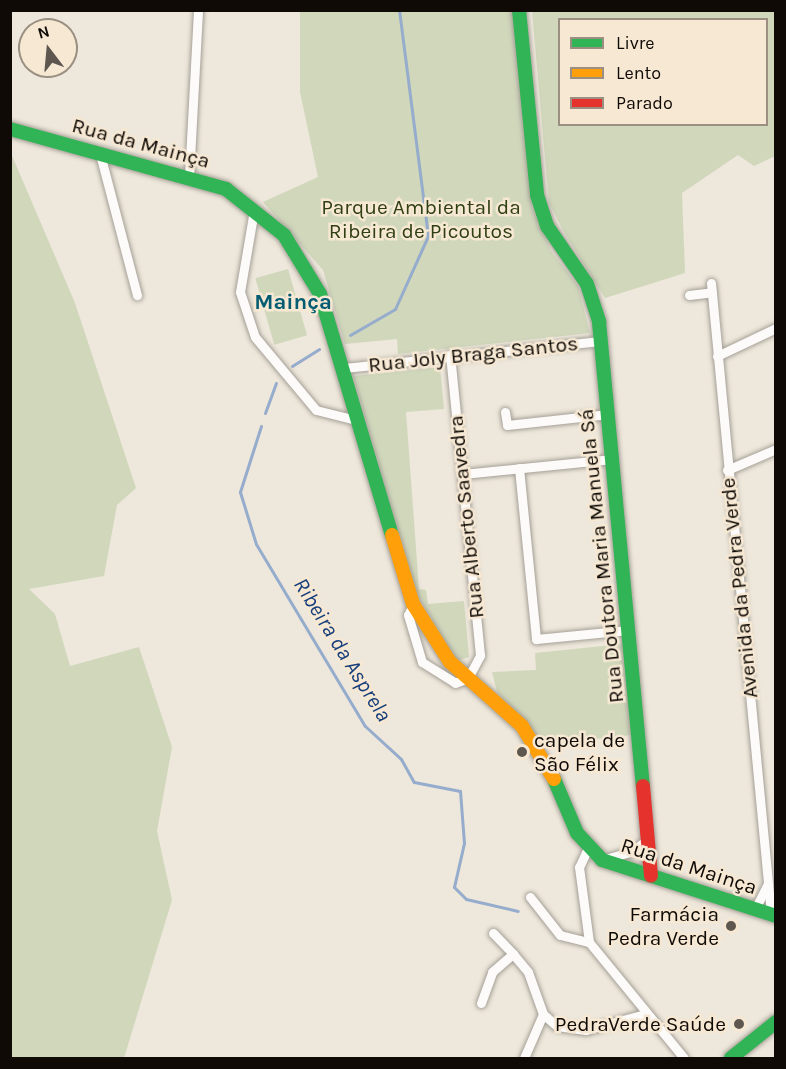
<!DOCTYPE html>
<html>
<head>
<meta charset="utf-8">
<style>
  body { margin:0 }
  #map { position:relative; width:786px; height:1069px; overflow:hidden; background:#eee7db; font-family:Karla,sans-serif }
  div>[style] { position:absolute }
  .green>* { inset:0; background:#d0d7bb; transform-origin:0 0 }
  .stream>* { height:3px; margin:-1.5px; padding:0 1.5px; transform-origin:1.5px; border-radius:1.5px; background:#96accc }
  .roads { filter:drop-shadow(0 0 2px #a5a097) drop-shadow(0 0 2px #a5a097) }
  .street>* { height:9px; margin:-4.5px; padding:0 4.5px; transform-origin:4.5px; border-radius:4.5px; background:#fcfbfa }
  .fast>* { height:14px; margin:-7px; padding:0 7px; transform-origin:7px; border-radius:7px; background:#30b455 }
  .slow>* { height:14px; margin:-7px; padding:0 7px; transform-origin:7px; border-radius:7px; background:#ff9f0a }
  .jam>* { height:14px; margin:-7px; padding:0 7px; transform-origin:7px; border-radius:7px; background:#e5322d }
  .dots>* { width:16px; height:16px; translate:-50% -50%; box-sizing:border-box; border:3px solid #f6e8d3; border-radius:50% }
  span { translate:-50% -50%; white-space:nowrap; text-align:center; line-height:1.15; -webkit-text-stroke:5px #f6e8d3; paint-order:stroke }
  .street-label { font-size:21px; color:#0f0a05 }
  .park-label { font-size:21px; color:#2f3f13 }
  .poi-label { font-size:21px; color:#0f0a05 }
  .left { translate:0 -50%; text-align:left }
  .right { translate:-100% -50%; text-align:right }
  .neighbourhood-label { font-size:22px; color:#045c72; font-weight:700 }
  .water-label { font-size:22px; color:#153e7c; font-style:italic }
  .frame { position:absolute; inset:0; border:12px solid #0f0a05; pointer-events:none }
  .legend { position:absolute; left:558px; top:18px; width:210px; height:108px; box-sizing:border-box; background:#f6e8d3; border:2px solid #9a8f81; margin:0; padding:8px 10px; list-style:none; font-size:18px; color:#0f0a05 }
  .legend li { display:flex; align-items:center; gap:12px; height:30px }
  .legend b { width:30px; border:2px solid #9a8f81 }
  .north { position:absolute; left:18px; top:18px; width:60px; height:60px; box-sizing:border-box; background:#f6e8d3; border:2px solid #9a8f81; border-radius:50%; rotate:344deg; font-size:16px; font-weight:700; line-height:24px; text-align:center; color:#0f0a05 }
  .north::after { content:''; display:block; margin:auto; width:21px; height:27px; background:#5d5750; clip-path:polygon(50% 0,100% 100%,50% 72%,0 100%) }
</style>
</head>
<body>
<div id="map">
  <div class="green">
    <i style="clip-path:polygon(300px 11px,512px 11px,532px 207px,551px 251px,578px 286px,590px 333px,398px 354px,397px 339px,345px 344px,323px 270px,263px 202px,318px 177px,300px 92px)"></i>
    <i style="clip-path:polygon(evenodd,532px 11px,775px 11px,775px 156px,754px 166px,738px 155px,682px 193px,685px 273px,605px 298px,564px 232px,549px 203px,532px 11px,560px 20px,766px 20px,766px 124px,560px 124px,560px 20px)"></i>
    <i style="clip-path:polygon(10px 151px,75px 303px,136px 488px,117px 505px,104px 576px,29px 589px,55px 614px,70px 666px,139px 647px,172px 747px,157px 831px,172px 900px,124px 1058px,11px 1058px)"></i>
    <i style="left:288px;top:269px;width:69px;height:34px;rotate:74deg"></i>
    <i style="clip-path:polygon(440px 367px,444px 409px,406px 412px,419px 589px,426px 590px,428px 604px,464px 601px,469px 657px,456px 661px,416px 592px,353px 376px)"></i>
    <i style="clip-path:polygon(622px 644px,631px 735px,545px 745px,497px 692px,492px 672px,536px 670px,535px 653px)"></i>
  </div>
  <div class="stream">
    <i style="left:350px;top:335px;width:52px;rotate:-30deg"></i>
    <i style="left:395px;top:309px;width:80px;rotate:-65.7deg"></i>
    <i style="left:428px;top:236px;width:228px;rotate:-97.3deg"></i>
    <i style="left:292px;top:366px;width:32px;rotate:-32deg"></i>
    <i style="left:265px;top:413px;width:32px;rotate:-70deg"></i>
    <i style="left:261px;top:426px;width:69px;rotate:107.7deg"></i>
    <i style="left:240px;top:492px;width:54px;rotate:72.9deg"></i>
    <i style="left:256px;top:544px;width:212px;rotate:59.1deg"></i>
    <i style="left:365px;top:726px;width:49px;rotate:42.5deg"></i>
    <i style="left:401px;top:759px;width:26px;rotate:61deg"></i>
    <i style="left:414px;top:782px;width:47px;rotate:11.1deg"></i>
    <i style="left:460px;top:791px;width:52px;rotate:85.6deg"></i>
    <i style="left:464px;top:843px;width:45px;rotate:102.8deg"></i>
    <i style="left:454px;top:887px;width:17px;rotate:45deg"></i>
    <i style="left:466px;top:899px;width:53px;rotate:13deg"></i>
  </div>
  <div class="roads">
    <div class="street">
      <i style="left:100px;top:154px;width:146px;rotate:75.3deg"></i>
      <i style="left:189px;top:177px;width:167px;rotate:-86.9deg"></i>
      <i style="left:254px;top:210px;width:83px;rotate:99.7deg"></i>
      <i style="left:240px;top:292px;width:47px;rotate:71.6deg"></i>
      <i style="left:255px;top:337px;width:95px;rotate:50.1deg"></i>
      <i style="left:316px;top:410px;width:45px;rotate:14deg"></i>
      <i style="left:711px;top:283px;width:634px;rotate:84.57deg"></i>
      <i style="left:689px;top:295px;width:23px;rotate:-7deg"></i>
      <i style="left:717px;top:356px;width:65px;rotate:-25.4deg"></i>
      <i style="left:344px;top:368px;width:258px;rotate:-6deg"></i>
      <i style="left:505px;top:412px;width:13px;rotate:81deg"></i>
      <i style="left:507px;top:425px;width:102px;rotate:-6.2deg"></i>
      <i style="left:519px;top:468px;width:172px;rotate:84.3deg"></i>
      <i style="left:536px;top:639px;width:93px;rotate:-5.5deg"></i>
      <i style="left:727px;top:470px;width:53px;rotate:-23.2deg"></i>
      <i style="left:462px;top:474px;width:152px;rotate:-5.7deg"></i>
      <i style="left:413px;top:604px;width:12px;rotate:114deg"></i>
      <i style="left:408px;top:615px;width:49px;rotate:73.4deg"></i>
      <i style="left:422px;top:662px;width:39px;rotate:32deg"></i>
      <i style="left:455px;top:683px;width:14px;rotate:-21deg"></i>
      <i style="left:468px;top:678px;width:26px;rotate:-62deg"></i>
      <i style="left:480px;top:655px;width:302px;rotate:-95.7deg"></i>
      <i style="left:588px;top:848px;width:21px;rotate:115deg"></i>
      <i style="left:579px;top:867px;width:76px;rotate:82.4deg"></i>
      <i style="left:589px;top:942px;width:150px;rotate:50.7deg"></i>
      <i style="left:602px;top:860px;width:32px;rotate:-16deg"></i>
      <i style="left:633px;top:851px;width:19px;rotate:-39deg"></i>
      <i style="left:530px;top:897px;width:48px;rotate:51.7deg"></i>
      <i style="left:560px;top:935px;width:30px;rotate:14deg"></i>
      <i style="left:755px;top:909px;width:28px;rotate:-63deg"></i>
      <i style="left:493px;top:933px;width:29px;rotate:46deg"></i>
      <i style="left:481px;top:1003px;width:33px;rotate:-70deg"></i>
      <i style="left:492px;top:972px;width:28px;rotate:-41deg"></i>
      <i style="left:513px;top:954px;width:23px;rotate:50deg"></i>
      <i style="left:528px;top:972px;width:45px;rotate:70.3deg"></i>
      <i style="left:543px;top:1014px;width:18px;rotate:41deg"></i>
      <i style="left:557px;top:1026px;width:29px;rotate:8deg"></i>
      <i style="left:586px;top:1030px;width:61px;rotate:-15.2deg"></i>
      <i style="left:524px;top:1058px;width:48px;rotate:-66.6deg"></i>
    </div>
    <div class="fast">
      <i style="left:519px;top:10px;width:186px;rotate:84.4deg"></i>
      <i style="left:537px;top:195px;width:33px;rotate:72deg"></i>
      <i style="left:547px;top:226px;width:70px;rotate:55.4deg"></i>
      <i style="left:587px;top:284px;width:40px;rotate:72deg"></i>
      <i style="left:599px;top:322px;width:466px;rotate:84.6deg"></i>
      <i style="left:10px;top:129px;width:224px;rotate:15.5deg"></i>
      <i style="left:226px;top:189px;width:74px;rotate:38.4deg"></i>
      <i style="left:284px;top:235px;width:69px;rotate:58.6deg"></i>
      <i style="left:320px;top:294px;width:252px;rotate:73.4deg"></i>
      <i style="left:554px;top:779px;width:59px;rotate:66.9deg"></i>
      <i style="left:577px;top:833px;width:37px;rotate:47deg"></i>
      <i style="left:602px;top:860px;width:183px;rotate:17.8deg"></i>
      <i style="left:731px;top:1058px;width:58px;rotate:-38.7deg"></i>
    </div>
    <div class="slow">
      <i style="left:392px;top:535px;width:72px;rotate:73.1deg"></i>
      <i style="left:413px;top:604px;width:69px;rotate:57.5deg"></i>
      <i style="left:450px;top:662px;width:96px;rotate:41.6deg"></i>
      <i style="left:522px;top:726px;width:62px;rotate:58.9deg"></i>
    </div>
    <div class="jam">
      <i style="left:643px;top:786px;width:90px;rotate:84.9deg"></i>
    </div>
  </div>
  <div class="dots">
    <i style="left:522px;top:752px;background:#5d5750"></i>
    <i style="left:731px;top:926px;background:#5d5750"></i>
    <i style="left:739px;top:1024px;background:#5d5750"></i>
  </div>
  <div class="street-label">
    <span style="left:141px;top:143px;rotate:15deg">Rua da Mainça</span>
    <span style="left:473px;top:354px;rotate:-6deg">Rua Joly Braga Santos</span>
    <span style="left:466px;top:517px;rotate:-96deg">Rua Alberto Saavedra</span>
    <span style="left:601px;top:556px;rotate:-96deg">Rua Doutora Maria Manuela Sá</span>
    <span style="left:739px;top:588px;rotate:-96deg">Avenida da Pedra Verde</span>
    <span style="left:689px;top:866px;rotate:18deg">Rua da Mainça</span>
  </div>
  <div class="park-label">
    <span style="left:421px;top:219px">Parque Ambiental da<br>Ribeira de Picoutos</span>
  </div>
  <div class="poi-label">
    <span class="left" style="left:534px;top:752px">capela de<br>São Félix</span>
    <span class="right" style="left:719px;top:926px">Farmácia<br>Pedra Verde</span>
    <span class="right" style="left:726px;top:1024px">PedraVerde Saúde</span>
  </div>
  <div class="neighbourhood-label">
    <span style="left:293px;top:303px">Mainça</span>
  </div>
  <div class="water-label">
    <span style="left:342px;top:650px;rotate:58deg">Ribeira da Asprela</span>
  </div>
  <div class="frame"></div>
  <ul class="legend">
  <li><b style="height:8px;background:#30b455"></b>Livre</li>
  <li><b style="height:8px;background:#ff9f0a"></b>Lento</li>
  <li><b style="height:8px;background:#e5322d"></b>Parado</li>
  </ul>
  <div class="north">N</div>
</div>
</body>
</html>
